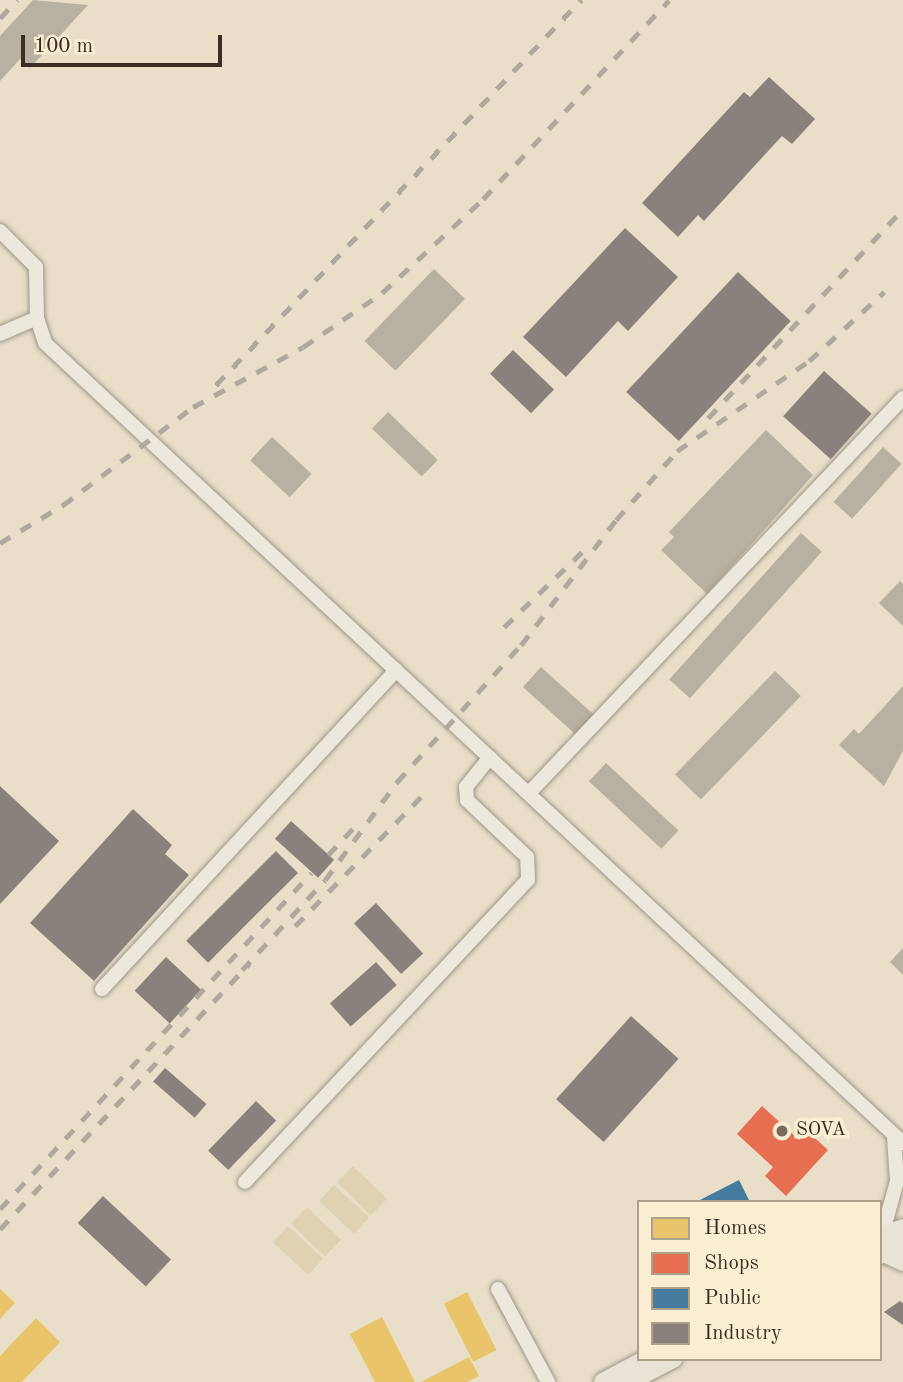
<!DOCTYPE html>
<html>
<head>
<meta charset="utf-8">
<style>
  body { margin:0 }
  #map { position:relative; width:903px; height:1382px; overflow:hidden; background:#e9dfc8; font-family:"Old Standard TT",serif }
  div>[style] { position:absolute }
  .green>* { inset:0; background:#dfd1b2; transform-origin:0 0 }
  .homes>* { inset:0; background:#e9c46a; transform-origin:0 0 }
  .shops>* { inset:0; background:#e76f51 }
  .public>* { inset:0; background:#457b9d }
  .industry>* { inset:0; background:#8a817c; transform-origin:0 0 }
  .building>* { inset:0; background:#b8b0a0; transform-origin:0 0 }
  .roads { filter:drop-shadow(0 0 2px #9e9688) drop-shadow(0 0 2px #9e9688) }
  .minor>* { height:14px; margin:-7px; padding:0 7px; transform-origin:7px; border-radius:7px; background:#ece8dc }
  .major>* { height:18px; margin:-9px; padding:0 9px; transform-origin:9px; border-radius:9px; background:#e9e3d6 }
  .rail>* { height:4.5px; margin-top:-2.25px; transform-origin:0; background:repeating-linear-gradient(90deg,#aea89e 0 12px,transparent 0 24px) }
  .dots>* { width:19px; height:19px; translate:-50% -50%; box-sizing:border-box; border:4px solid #faeed2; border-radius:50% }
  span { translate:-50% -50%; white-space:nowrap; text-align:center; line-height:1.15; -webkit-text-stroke:7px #faeed2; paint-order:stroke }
  .poi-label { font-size:19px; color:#3b2d24 }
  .left { translate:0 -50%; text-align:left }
  .legend { position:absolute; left:637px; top:1200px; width:245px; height:161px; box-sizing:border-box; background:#faeed2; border:2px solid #aea18c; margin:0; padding:9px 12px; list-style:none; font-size:21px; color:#3b2d24 }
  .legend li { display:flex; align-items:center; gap:14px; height:35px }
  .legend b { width:35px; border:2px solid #aea18c }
  .scale { position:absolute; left:21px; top:35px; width:201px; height:32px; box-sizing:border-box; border:4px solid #3b2d24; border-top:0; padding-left:9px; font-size:21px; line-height:24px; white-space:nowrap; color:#3b2d24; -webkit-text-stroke:5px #faeed2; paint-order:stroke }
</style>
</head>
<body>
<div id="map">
  <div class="green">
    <i style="left:353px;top:1166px;width:47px;height:23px;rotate:44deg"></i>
    <i style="left:334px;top:1185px;width:48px;height:22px;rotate:43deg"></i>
    <i style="left:307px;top:1207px;width:47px;height:23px;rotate:44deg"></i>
    <i style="left:288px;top:1226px;width:48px;height:22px;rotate:43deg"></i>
  </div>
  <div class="homes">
    <i style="clip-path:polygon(0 1289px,15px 1303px,0 1319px)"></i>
    <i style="left:467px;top:1292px;width:65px;height:26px;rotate:63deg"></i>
    <i style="clip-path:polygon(382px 1317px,415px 1382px,375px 1382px,350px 1334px)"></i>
    <i style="clip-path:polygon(36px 1318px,60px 1342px,22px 1382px,0 1382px,0 1356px)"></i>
    <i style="clip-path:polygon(469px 1357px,479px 1376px,467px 1382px,421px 1382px)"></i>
  </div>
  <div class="shops">
    <i style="clip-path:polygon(762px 1106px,799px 1140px,807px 1131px,828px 1150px,786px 1196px,765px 1176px,773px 1167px,737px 1134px)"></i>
  </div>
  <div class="public">
    <i style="clip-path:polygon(739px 1180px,750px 1202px,696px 1202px)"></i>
  </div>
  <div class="industry">
    <i style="clip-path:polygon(769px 77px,815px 119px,792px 144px,782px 136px,704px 221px,698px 215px,678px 237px,642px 203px,744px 92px,750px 97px)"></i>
    <i style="clip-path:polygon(625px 228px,678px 277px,628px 331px,618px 321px,566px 377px,523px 337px)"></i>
    <i style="left:738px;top:272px;width:72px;height:164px;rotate:43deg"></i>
    <i style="left:513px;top:350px;width:57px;height:33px;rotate:44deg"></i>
    <i style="left:824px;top:371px;width:64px;height:61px;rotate:42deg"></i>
    <i style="clip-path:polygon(0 786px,59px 841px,0 904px)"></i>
    <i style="clip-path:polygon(133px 809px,172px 845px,165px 854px,189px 875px,94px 981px,30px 923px)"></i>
    <i style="left:291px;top:821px;width:58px;height:24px;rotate:42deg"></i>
    <i style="left:276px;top:851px;width:31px;height:127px;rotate:45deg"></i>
    <i style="left:376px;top:903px;width:69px;height:30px;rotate:47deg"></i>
    <i style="left:166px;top:957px;width:48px;height:46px;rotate:43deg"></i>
    <i style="left:376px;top:962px;width:31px;height:62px;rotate:48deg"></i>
    <i style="left:631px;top:1016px;width:64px;height:112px;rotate:42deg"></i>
    <i style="left:165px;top:1068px;width:55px;height:18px;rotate:41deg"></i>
    <i style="left:256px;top:1101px;width:28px;height:69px;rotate:44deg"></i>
    <i style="left:103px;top:1196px;width:93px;height:37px;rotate:43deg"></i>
    <i style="clip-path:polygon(900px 1301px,903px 1303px,903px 1325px,884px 1312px)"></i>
  </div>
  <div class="building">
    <i style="clip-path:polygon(33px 0,88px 5px,30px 68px,20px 59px,0 81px,0 36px)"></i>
    <i style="left:434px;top:269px;width:43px;height:100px;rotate:44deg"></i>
    <i style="left:388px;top:412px;width:69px;height:23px;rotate:44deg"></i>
    <i style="clip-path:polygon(766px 430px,813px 475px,707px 594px,661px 550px,674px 537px,669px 532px)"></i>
    <i style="left:272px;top:437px;width:54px;height:32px;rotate:43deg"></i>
    <i style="left:883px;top:447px;width:25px;height:74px;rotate:42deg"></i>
    <i style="left:801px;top:533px;width:28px;height:197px;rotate:42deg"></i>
    <i style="clip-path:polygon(900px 581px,903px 584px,903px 626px,879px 603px)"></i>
    <i style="left:541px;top:667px;width:72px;height:27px;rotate:42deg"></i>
    <i style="left:775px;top:671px;width:36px;height:144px;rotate:44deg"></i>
    <i style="clip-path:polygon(903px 686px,903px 751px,884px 786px,839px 745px,854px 729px,859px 734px)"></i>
    <i style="left:606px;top:763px;width:99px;height:25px;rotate:43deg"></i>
    <i style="clip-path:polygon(903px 948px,903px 975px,890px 962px)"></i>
  </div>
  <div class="roads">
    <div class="minor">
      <i style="left:0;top:231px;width:51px;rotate:45deg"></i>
      <i style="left:36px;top:267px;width:51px;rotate:88.9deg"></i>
      <i style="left:37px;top:318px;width:26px;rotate:72deg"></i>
      <i style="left:45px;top:343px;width:1173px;rotate:43deg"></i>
      <i style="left:0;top:334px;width:40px;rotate:-23.4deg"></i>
      <i style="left:529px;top:793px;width:544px;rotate:-46.56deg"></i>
      <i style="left:102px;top:989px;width:434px;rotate:-47.3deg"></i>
      <i style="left:245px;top:1182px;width:414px;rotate:-46.9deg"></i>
      <i style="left:528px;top:880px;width:23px;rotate:-92deg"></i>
      <i style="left:527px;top:857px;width:83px;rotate:-136.5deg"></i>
      <i style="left:467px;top:800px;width:13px;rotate:-94deg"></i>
      <i style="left:466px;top:787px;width:38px;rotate:-51deg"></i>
      <i style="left:882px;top:1235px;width:56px;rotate:-74.5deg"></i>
      <i style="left:897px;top:1181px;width:44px;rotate:-93.9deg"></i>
      <i style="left:498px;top:1289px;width:106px;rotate:61.7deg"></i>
    </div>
    <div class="major">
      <i style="left:880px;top:1236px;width:24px;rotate:-19deg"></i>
      <i style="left:884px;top:1253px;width:21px;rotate:25deg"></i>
      <i style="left:880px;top:1255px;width:25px;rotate:-26deg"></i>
      <i style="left:603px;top:1382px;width:49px;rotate:-28.1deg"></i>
      <i style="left:629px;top:1382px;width:50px;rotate:-27.6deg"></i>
    </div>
  </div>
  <div class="rail">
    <i style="left:0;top:18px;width:25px;rotate:-47deg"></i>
    <i style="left:216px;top:385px;width:531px;rotate:-46.53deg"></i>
    <i style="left:708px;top:418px;width:286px;rotate:-47deg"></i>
    <i style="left:0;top:543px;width:74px;rotate:-31.1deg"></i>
    <i style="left:63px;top:505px;width:163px;rotate:-37deg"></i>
    <i style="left:193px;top:407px;width:125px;rotate:-28.6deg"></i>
    <i style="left:303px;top:347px;width:96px;rotate:-34.4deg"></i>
    <i style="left:382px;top:293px;width:138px;rotate:-42.9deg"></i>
    <i style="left:483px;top:199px;width:272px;rotate:-46.9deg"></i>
    <i style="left:504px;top:627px;width:110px;rotate:-43.9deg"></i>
    <i style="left:328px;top:855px;width:45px;rotate:-46.8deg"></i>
    <i style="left:295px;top:926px;width:186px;rotate:-45.7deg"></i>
    <i style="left:242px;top:970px;width:122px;rotate:-47.3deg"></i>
    <i style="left:325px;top:880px;width:122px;rotate:-53.7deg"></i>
    <i style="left:397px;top:782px;width:185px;rotate:-47.9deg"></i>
    <i style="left:521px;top:645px;width:157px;rotate:-52.8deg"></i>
    <i style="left:616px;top:520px;width:92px;rotate:-48.5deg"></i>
    <i style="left:677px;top:451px;width:160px;rotate:-34.3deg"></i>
    <i style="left:809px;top:361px;width:102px;rotate:-42.6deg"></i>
    <i style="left:0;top:1209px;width:458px;rotate:-47.2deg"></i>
    <i style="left:0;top:1229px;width:364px;rotate:-46.8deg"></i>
  </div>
  <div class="dots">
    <i style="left:782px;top:1131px;background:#786b5d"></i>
  </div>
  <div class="poi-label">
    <span class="left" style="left:796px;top:1131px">SOVA</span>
  </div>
  <ul class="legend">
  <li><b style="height:19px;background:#e9c46a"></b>Homes</li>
  <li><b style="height:19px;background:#e76f51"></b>Shops</li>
  <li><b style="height:19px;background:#457b9d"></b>Public</li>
  <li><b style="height:19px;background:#8a817c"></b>Industry</li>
  </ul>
  <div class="scale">100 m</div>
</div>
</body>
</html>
